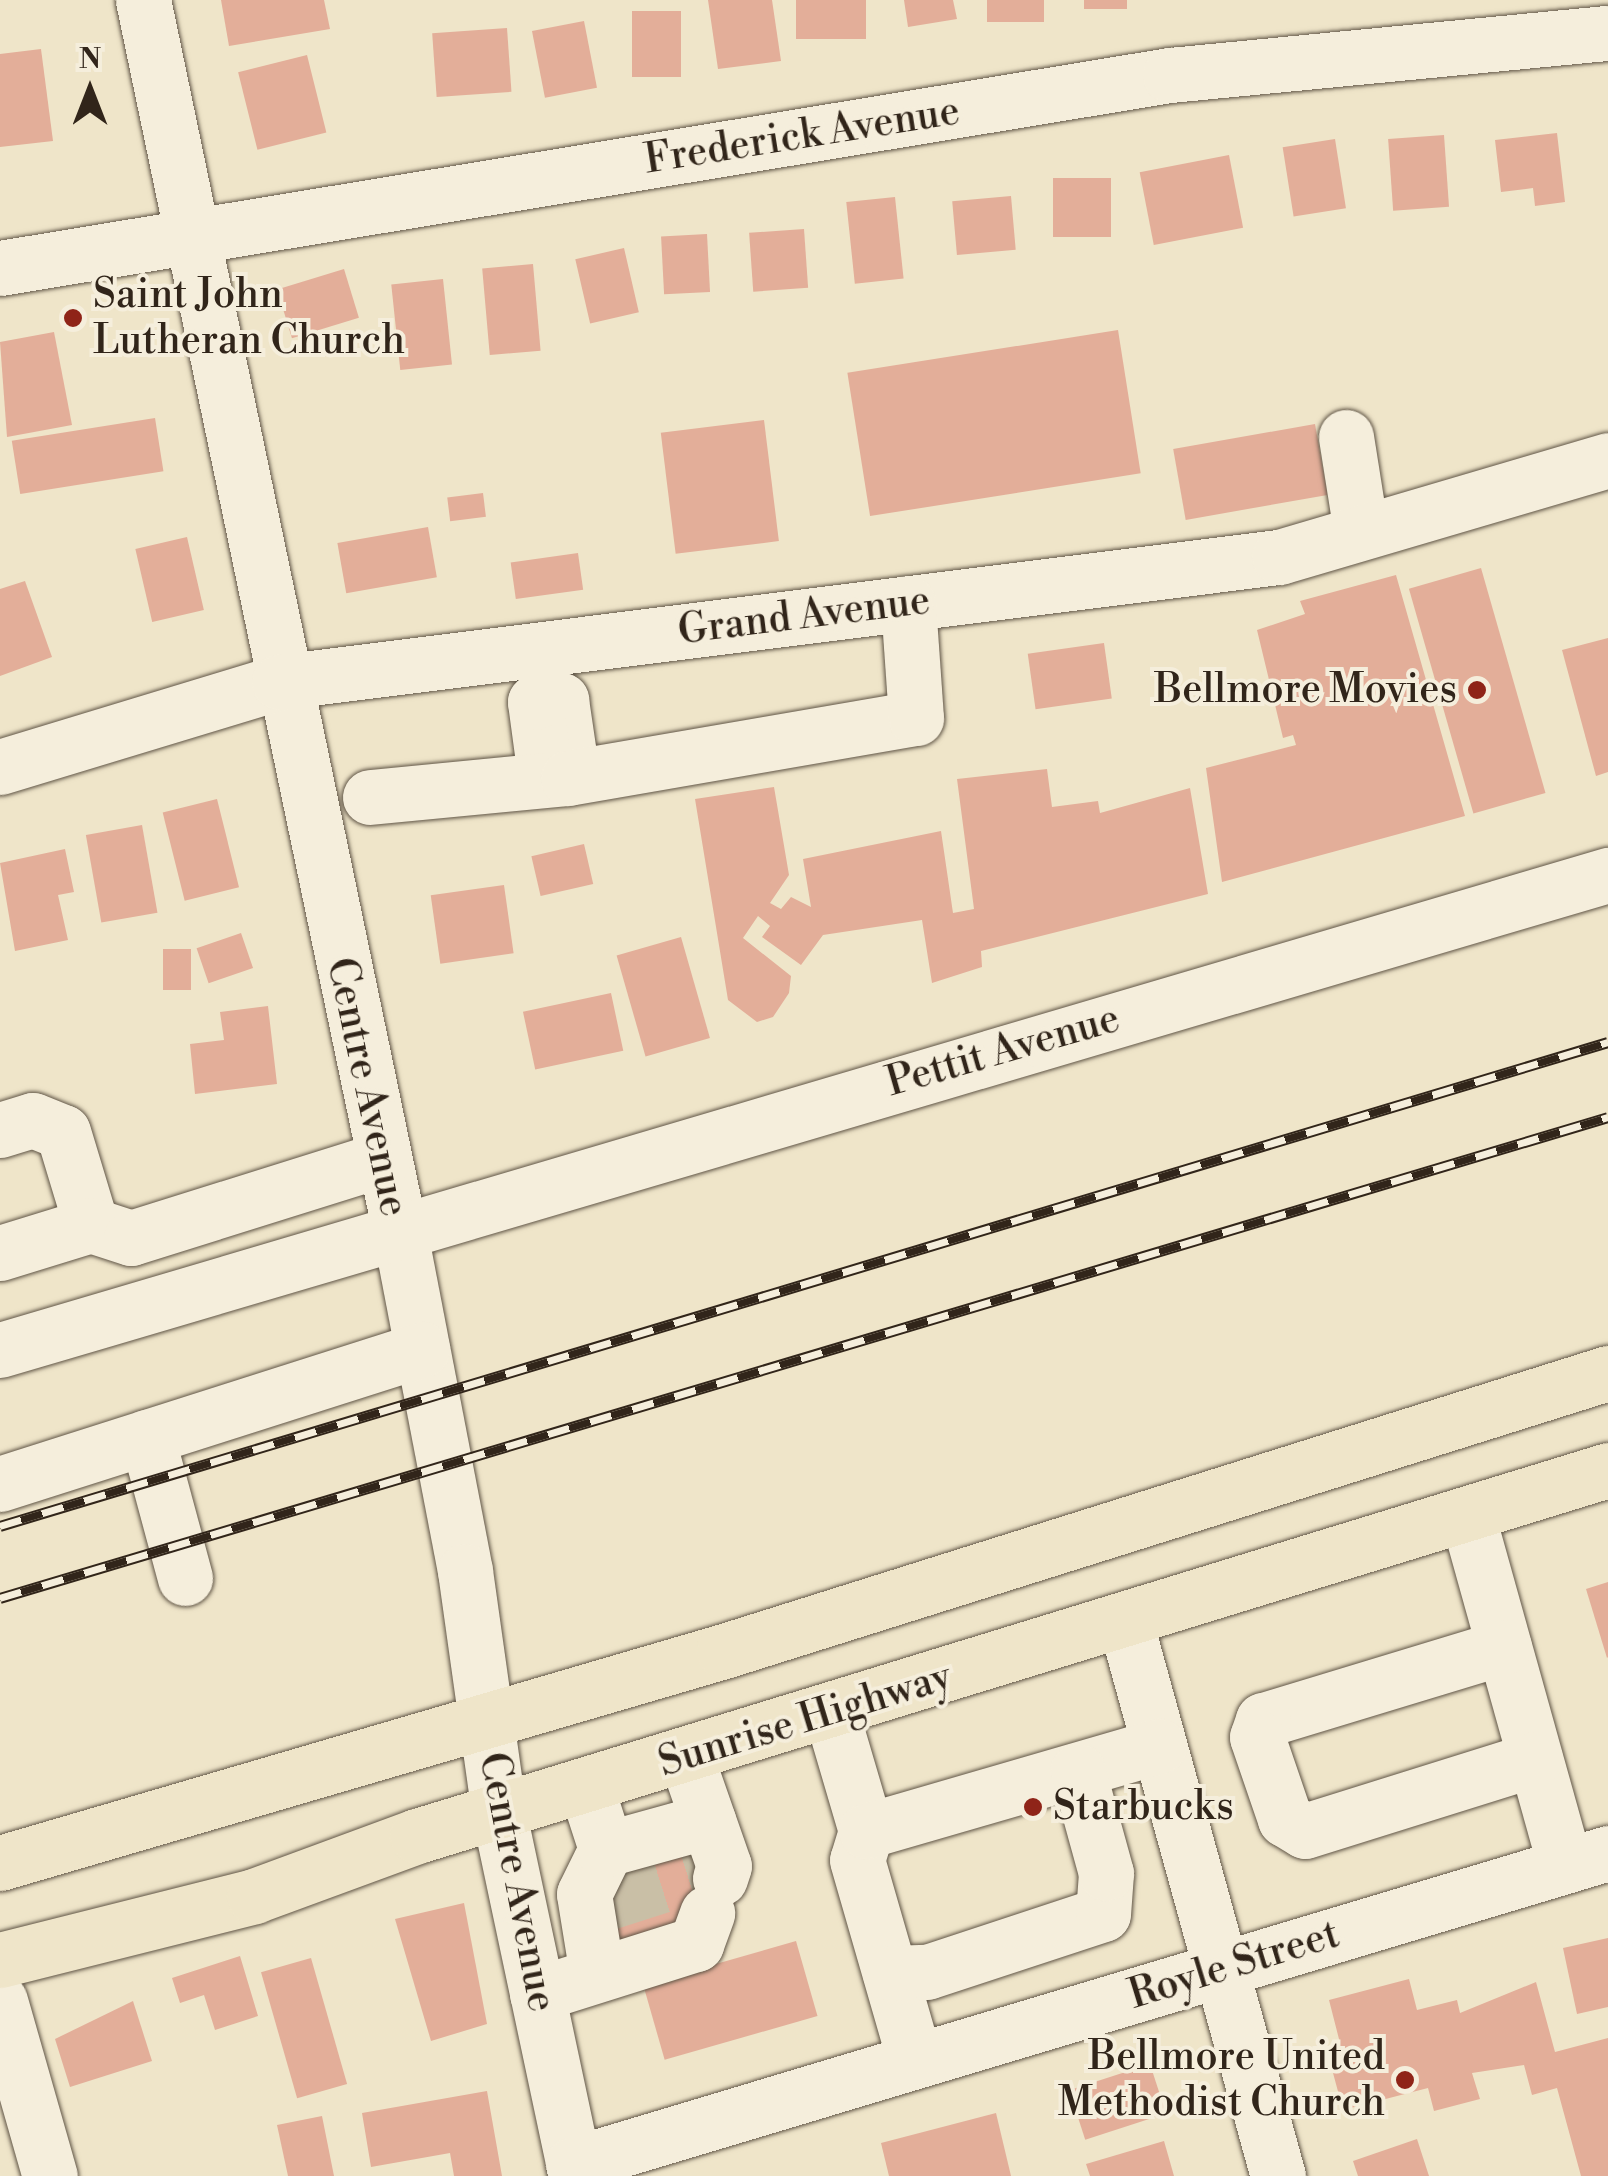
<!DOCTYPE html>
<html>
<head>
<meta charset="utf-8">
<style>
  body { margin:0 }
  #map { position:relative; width:1608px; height:2176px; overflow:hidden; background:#efe5c9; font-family:"Libre Bodoni",serif }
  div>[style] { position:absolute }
  .building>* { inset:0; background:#e3ae99; transform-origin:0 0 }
  .minor-tunnel>* { height:55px; margin-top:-27.5px; transform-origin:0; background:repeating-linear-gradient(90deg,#c9bfa6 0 55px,transparent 0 83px) }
  .roads { filter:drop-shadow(0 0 2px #605546) drop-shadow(0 0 2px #605546) }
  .minor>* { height:55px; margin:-27.5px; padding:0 27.5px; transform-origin:27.5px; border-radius:27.5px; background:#f5eedc }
  .highway>* { height:55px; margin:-27.5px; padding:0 27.5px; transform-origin:27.5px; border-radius:27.5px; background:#efe5c9 }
  .rail>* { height:11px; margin-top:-5.5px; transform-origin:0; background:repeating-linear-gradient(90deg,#f5eedc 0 22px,#31251a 0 44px); box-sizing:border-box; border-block:2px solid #31251a }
  .dots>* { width:28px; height:28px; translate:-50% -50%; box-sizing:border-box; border:5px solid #f5eedc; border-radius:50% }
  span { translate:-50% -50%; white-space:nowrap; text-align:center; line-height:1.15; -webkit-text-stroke:8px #f5eedc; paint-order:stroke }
  .street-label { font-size:40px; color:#31251a }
  .poi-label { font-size:40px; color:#31251a }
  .left { translate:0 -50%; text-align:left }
  .right { translate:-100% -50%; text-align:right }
  .north { position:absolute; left:40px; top:40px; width:100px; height:100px; -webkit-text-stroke:8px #f5eedc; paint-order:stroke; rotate:0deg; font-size:28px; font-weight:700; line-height:40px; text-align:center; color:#31251a }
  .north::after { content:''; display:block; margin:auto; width:35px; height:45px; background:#31251a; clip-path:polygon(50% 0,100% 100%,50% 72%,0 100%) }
</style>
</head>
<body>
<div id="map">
  <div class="building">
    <i style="clip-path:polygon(221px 0,324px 0,330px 29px,229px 46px)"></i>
    <i style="clip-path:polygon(708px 0,772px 0,781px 61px,718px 69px)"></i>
    <i style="left:796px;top:0;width:70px;height:39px"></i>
    <i style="clip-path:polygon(904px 0,953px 0,957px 19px,908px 27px)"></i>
    <i style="left:987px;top:0;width:57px;height:22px"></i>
    <i style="left:1084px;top:0;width:43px;height:9px"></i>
    <i style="left:632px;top:11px;width:49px;height:66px"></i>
    <i style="left:584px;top:21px;width:68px;height:53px;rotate:79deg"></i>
    <i style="left:507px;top:28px;width:64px;height:75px;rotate:86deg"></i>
    <i style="clip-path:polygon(41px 49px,53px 141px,0 147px,0 54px)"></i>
    <i style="left:307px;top:55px;width:80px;height:71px;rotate:76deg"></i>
    <i style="clip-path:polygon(1557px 133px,1565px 202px,1535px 206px,1533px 188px,1501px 192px,1495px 140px)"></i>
    <i style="left:1444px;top:135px;width:72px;height:56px;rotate:86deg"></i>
    <i style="left:1335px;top:139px;width:70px;height:53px;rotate:81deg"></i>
    <i style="left:1229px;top:155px;width:74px;height:91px;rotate:79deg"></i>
    <i style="left:1111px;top:178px;width:59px;height:58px;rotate:90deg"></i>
    <i style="left:1011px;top:196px;width:54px;height:59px;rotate:85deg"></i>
    <i style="left:895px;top:197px;width:82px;height:49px;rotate:84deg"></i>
    <i style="left:804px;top:229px;width:59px;height:55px;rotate:86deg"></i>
    <i style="left:707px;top:234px;width:58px;height:46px;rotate:87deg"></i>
    <i style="left:624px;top:248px;width:66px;height:50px;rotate:77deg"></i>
    <i style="left:533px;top:264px;width:87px;height:51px;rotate:85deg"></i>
    <i style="left:344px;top:269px;width:51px;height:70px;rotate:73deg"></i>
    <i style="left:443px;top:279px;width:86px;height:52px;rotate:84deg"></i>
    <i style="left:1118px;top:330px;width:145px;height:274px;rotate:81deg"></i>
    <i style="clip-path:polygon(54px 332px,72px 425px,7px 437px,0 342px)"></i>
    <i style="left:155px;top:418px;width:54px;height:145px;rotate:81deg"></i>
    <i style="left:764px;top:420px;width:122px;height:104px;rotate:83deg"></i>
    <i style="left:1315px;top:424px;width:72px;height:144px;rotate:80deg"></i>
    <i style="left:483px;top:493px;width:24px;height:36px;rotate:83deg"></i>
    <i style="left:428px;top:527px;width:51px;height:92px;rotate:80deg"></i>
    <i style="left:187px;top:537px;width:75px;height:53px;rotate:77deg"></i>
    <i style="left:578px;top:553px;width:37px;height:68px;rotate:82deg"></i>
    <i style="left:1481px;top:568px;width:234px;height:75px;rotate:74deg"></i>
    <i style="clip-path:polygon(1396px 575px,1465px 816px,1222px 882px,1206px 768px,1296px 745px,1293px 735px,1283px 738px,1257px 630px,1305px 614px,1300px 601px)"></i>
    <i style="clip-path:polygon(25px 581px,52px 657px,0 676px,0 589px)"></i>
    <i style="clip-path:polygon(1608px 638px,1608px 772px,1596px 776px,1562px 650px)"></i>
    <i style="left:1104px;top:643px;width:56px;height:77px;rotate:82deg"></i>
    <i style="clip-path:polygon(1047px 769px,1052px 807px,1098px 801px,1100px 813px,1190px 788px,1208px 894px,981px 951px,982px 967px,932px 983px,922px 920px,823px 935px,801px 965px,762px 937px,770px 926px,758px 916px,743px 938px,791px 976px,789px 993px,773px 1017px,757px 1022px,728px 1000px,695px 799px,774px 787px,789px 875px,770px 903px,781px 909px,791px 897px,811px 907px,803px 859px,941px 831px,953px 913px,974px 909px,957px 779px)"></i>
    <i style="left:217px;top:799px;width:91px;height:56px;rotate:76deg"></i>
    <i style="left:142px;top:825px;width:89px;height:57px;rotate:80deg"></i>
    <i style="left:584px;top:844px;width:41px;height:54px;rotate:77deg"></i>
    <i style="clip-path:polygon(65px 849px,74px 892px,58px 895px,68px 940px,15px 951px,0 863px)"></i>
    <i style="left:504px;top:885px;width:69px;height:74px;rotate:82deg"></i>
    <i style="left:241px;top:933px;width:37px;height:47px;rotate:71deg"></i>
    <i style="left:681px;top:937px;width:105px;height:67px;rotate:74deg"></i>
    <i style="left:163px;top:949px;width:28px;height:41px"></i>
    <i style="left:611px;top:993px;width:59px;height:90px;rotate:78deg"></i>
    <i style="clip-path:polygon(268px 1006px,277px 1084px,195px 1094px,190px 1044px,224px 1040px,220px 1012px)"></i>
    <i style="clip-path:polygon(1608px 1582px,1608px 1657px,1607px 1658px,1586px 1589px)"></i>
    <i style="clip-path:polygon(694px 1846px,686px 1867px,741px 1886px,728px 1921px,604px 1951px,600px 1936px,623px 1848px)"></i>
    <i style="clip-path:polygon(464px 1903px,487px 2024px,431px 2041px,395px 1919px)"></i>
    <i style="clip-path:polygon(1608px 1938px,1608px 2007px,1577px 2014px,1563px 1948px)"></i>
    <i style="left:796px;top:1941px;width:78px;height:159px;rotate:74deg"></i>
    <i style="clip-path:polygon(240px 1956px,258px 2016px,215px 2030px,204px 1995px,180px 2003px,172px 1978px)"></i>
    <i style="left:311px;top:1958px;width:131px;height:52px;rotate:74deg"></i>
    <i style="clip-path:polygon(1409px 1979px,1417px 2010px,1457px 2000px,1460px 2013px,1536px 1982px,1555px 2052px,1608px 2038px,1608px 2176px,1581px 2176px,1557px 2088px,1532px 2095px,1524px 2065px,1472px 2073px,1480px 2099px,1434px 2111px,1428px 2088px,1343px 2110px,1326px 2047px,1340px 2043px,1329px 2000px)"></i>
    <i style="clip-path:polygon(133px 2001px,152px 2061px,70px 2087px,55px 2039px)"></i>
    <i style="left:1150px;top:2064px;width:52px;height:85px;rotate:72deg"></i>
    <i style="clip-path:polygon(487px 2091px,502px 2176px,454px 2176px,450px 2153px,371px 2167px,362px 2113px)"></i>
    <i style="clip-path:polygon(996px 2113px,1011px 2176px,889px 2176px,881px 2143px)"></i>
    <i style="clip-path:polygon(322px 2116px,334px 2176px,288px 2176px,277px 2125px)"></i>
    <i style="clip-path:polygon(1417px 2139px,1429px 2176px,1358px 2176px,1353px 2161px)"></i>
    <i style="clip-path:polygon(1164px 2141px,1174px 2176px,1090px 2176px,1086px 2164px)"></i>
  </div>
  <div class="minor-tunnel">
    <i style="left:609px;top:1902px;width:99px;rotate:-17.7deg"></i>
  </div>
  <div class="roads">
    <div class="minor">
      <i style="left:143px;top:0;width:1254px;rotate:78.22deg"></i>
      <i style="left:399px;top:1228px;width:349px;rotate:79.1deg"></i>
      <i style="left:465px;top:1571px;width:245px;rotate:82deg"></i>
      <i style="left:499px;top:1814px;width:370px;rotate:78deg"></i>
      <i style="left:0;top:268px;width:1186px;rotate:-9.37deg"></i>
      <i style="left:1170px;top:75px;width:440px;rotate:-5.5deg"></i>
      <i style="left:1346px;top:437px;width:96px;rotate:81deg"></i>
      <i style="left:547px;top:696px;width:15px;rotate:16deg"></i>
      <i style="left:561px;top:700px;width:55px;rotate:81.6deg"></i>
      <i style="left:569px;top:754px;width:22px;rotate:114deg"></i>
      <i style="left:560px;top:774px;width:21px;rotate:-143deg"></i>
      <i style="left:543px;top:761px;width:60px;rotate:-97.7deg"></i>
      <i style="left:535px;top:702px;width:13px;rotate:-27deg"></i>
      <i style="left:0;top:767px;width:292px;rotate:-16.9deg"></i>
      <i style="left:279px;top:682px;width:1008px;rotate:-7.13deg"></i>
      <i style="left:1279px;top:557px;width:343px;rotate:-16.4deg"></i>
      <i style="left:370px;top:797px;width:199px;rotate:-5.5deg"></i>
      <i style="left:568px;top:778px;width:353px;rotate:-9.8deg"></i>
      <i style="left:916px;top:718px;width:115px;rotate:-94deg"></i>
      <i style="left:0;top:1130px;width:34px;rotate:-17deg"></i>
      <i style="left:33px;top:1120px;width:32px;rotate:22deg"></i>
      <i style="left:63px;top:1132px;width:97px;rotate:73.2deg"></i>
      <i style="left:0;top:1253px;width:95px;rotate:-17.1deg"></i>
      <i style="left:91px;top:1225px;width:42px;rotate:18deg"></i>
      <i style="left:131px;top:1238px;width:264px;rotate:-17.4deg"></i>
      <i style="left:0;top:1350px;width:1677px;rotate:-16.46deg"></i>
      <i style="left:147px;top:1437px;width:146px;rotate:74.9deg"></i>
      <i style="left:0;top:1484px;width:443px;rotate:-17.7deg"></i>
      <i style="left:1467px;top:1514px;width:365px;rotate:74.4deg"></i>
      <i style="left:1125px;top:1621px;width:576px;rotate:74.59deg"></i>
      <i style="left:1504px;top:1647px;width:252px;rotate:163.1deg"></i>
      <i style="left:1263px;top:1720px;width:18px;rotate:109deg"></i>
      <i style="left:1257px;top:1737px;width:87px;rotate:71.1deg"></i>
      <i style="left:1285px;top:1819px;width:23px;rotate:31deg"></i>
      <i style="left:1305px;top:1831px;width:241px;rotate:-17.4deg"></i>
      <i style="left:831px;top:1712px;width:124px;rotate:73.6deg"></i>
      <i style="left:866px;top:1831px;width:30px;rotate:107deg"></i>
      <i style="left:857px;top:1860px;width:209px;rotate:73.9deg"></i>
      <i style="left:686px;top:1757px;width:115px;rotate:70.8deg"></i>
      <i style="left:724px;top:1866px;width:13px;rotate:108deg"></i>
      <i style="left:586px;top:1787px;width:65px;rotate:72.1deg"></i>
      <i style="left:606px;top:1849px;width:50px;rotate:116.1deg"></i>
      <i style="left:584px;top:1894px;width:81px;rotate:80.8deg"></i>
      <i style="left:866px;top:1831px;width:305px;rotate:-16.2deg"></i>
      <i style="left:606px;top:1849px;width:106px;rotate:-15.4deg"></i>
      <i style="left:890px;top:1973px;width:37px;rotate:-2deg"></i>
      <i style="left:927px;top:1972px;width:185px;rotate:-18.2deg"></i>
      <i style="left:1103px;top:1914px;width:41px;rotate:-85.8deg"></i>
      <i style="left:1106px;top:1873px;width:106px;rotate:-105.4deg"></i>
      <i style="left:537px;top:1994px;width:167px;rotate:-17.5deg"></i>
      <i style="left:696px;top:1944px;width:33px;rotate:-70deg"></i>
      <i style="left:0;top:2001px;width:182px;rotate:74.1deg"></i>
      <i style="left:573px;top:2164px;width:1081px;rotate:-16.72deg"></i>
    </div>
    <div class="highway">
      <i style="left:0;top:1863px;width:754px;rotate:-16.32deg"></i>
      <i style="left:724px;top:1651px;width:927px;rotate:-17.46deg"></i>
      <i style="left:0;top:1960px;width:262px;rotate:-14.1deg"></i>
      <i style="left:254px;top:1896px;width:174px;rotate:-20.2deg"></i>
      <i style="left:417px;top:1836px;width:1246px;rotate:-17.08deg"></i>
    </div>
  </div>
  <div class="rail">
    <i style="left:0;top:1526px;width:1679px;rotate:-16.75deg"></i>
    <i style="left:0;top:1598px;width:1678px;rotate:-16.65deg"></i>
  </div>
  <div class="dots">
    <i style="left:73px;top:318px;background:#8f2418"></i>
    <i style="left:1477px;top:690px;background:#8f2418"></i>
    <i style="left:1033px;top:1807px;background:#8f2418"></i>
    <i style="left:1405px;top:2080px;background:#8f2418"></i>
  </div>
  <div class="street-label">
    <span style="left:802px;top:136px;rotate:-9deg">Frederick Avenue</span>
    <span style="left:804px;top:616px;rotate:-7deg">Grand Avenue</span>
    <span style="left:1003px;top:1051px;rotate:-16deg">Pettit Avenue</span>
    <span style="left:367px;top:1087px;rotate:78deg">Centre Avenue</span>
    <span style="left:805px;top:1720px;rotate:-17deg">Sunrise Highway</span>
    <span style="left:517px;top:1882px;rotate:79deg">Centre Avenue</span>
    <span style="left:1234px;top:1965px;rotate:-17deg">Royle Street</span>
  </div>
  <div class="poi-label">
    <span class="left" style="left:93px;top:318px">Saint John<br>Lutheran Church</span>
    <span class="right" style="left:1457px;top:690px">Bellmore Movies</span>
    <span class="left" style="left:1053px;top:1807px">Starbucks</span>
    <span class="right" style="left:1385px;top:2080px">Bellmore United<br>Methodist Church</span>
  </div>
  <div class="north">N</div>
</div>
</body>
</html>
